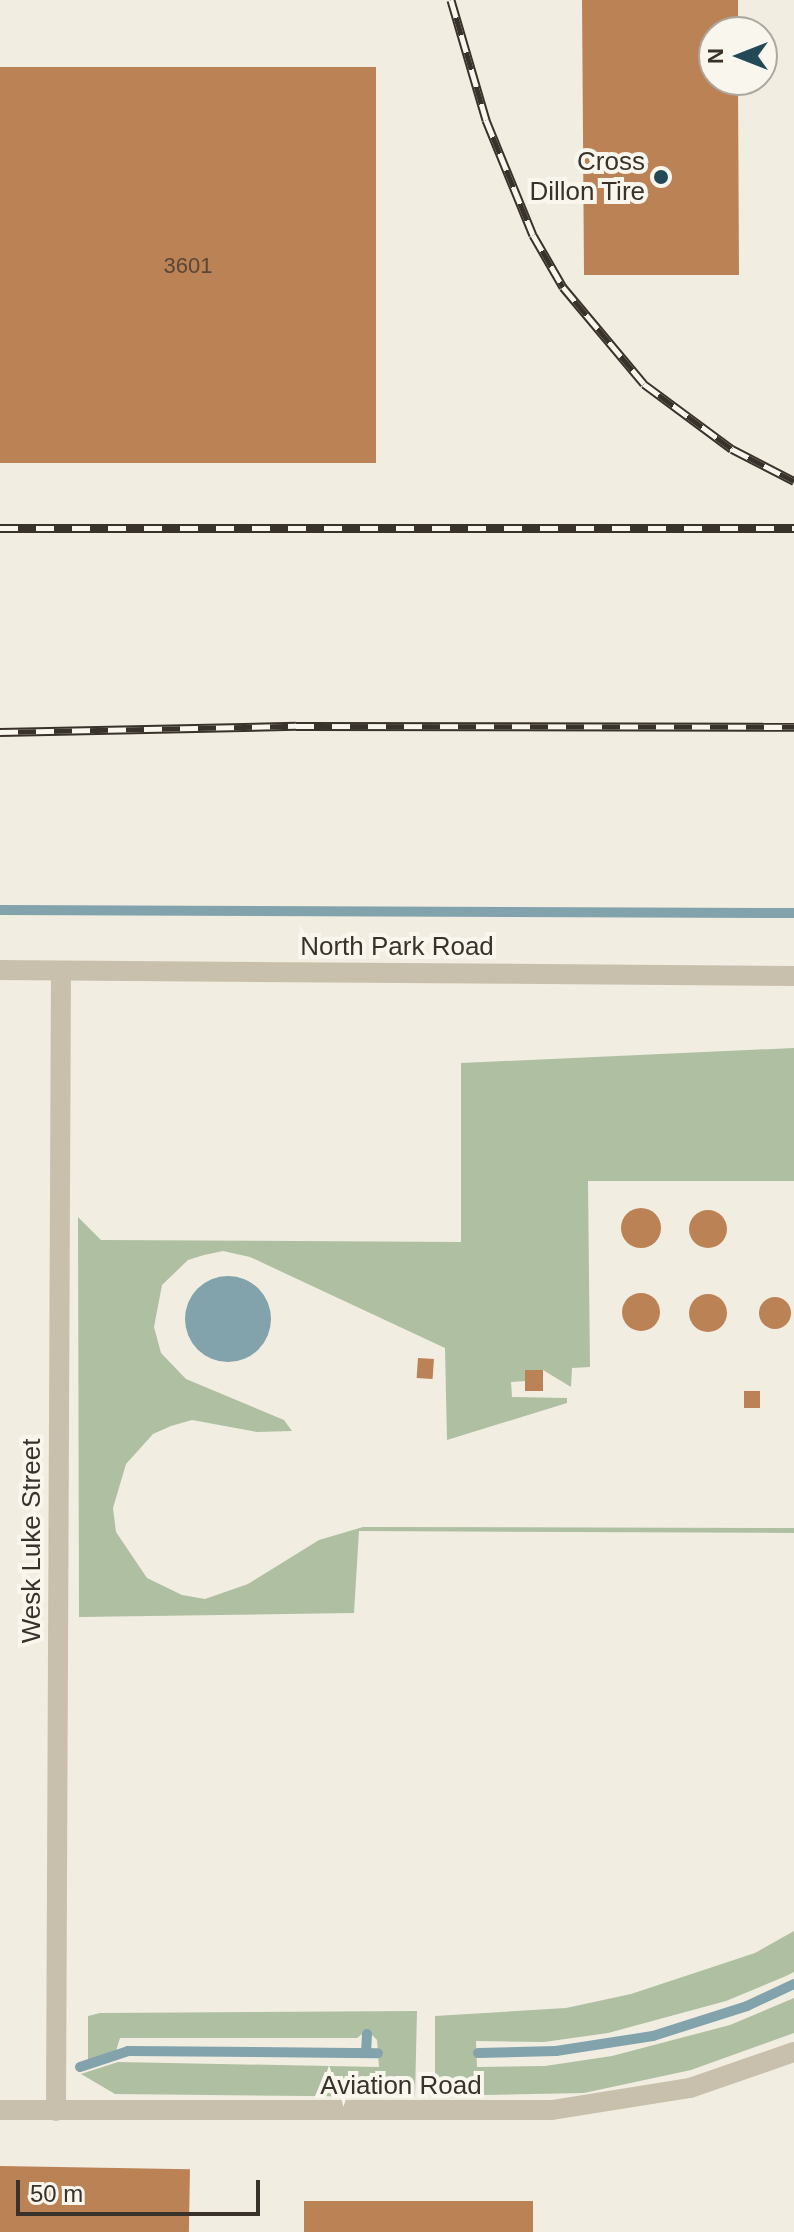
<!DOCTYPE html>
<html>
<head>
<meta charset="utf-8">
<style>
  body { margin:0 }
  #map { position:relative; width:794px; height:2232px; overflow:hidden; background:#f1ede1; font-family:Helvetica,sans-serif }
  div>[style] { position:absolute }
  .green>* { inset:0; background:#afbfa2 }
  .water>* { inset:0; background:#82a2ac }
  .round { border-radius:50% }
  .stream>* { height:10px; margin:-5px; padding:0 5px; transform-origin:5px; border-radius:5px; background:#82a2ac }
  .building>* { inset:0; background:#bb8255; transform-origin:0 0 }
  .minor>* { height:20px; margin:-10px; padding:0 10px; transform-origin:10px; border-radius:10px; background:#c9bfad }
  .rail>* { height:9px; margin-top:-4.5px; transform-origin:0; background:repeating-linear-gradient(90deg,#f9f6ed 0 18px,#38322b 0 36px); box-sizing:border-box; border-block:2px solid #38322b }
  .dots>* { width:22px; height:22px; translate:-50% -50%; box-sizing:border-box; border:4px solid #f9f6ed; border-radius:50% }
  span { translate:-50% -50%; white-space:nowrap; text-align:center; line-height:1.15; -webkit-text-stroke:8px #f9f6ed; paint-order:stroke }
  .number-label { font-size:22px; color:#594636 }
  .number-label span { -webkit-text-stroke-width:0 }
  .poi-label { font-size:26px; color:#38322b }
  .right { translate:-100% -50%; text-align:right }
  .street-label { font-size:26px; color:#38322b }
  .north { position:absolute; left:698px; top:16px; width:80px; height:80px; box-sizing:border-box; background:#f9f6ed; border:2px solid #aca89f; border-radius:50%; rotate:270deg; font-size:22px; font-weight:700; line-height:32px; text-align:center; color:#38322b }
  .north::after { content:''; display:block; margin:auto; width:28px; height:36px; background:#244956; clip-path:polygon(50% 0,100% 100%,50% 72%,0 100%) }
  .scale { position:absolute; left:16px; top:2180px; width:244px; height:36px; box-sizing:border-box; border:4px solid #38322b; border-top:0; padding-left:10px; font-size:24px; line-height:28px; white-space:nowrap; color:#38322b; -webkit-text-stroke:6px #f9f6ed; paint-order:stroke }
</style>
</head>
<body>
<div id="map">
  <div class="green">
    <i style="clip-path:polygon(794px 1048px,794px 1181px,588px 1181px,590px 1367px,572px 1368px,571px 1387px,543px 1370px,525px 1370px,525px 1381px,511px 1382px,512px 1397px,567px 1398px,567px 1403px,447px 1440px,445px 1348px,250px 1257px,223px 1251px,204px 1255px,188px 1260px,162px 1285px,154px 1327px,161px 1353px,186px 1379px,284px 1420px,292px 1431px,257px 1432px,192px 1420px,171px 1426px,153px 1434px,126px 1464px,113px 1508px,116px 1532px,147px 1578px,182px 1595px,205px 1599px,248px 1584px,319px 1540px,363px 1527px,794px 1528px,794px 1533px,359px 1531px,354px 1613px,79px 1617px,78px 1217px,101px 1240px,461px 1242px,461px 1063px)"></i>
    <i style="clip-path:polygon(794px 1931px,794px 1972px,786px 1976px,726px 2001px,608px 2033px,544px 2042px,476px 2041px,477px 2067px,545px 2066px,612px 2056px,730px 2025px,794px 1998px,794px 2033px,691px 2070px,584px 2093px,435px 2096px,435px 2016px,566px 2008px,631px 1994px,755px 1953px)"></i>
    <i style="clip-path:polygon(417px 2011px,415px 2097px,115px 2094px,81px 2074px,118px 2062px,379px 2067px,377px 2040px,367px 2030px,357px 2038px,120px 2038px,116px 2051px,88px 2060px,88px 2016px,100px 2013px)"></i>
  </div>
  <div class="water">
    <i class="round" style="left:185px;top:1276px;width:86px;height:86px"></i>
  </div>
  <div class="stream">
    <i style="left:0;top:910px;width:794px;rotate:0.22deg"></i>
    <i style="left:366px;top:2053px;width:19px;rotate:-87deg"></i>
    <i style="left:478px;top:2053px;width:78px;rotate:-1.5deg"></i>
    <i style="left:556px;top:2051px;width:98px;rotate:-8.8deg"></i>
    <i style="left:653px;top:2036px;width:99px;rotate:-17.7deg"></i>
    <i style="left:747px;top:2006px;width:52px;rotate:-25.1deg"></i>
    <i style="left:80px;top:2067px;width:51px;rotate:-18.4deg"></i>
    <i style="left:128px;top:2051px;width:250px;rotate:0.5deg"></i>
  </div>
  <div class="building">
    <i style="clip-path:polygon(582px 0,738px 0,738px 32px,714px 32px,714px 80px,738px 80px,739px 275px,584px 275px)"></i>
    <i style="left:0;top:67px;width:376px;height:396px"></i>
    <i class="round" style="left:621px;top:1208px;width:40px;height:40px"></i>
    <i class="round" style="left:689px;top:1210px;width:38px;height:38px"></i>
    <i class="round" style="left:622px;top:1293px;width:38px;height:38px"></i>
    <i class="round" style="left:689px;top:1294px;width:38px;height:38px"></i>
    <i class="round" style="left:759px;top:1297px;width:32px;height:32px"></i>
    <i style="left:418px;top:1358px;width:16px;height:20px;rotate:4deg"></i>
    <i style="left:525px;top:1370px;width:18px;height:21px"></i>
    <i style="left:744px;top:1391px;width:16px;height:17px"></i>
    <i style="left:0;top:2166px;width:190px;height:66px;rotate:1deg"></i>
    <i style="left:304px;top:2201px;width:229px;height:31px"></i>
  </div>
  <div class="minor">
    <i style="left:0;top:970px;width:794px;rotate:0.43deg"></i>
    <i style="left:0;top:2110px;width:552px"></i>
    <i style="left:552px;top:2110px;width:140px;rotate:-9.1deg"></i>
    <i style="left:690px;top:2088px;width:110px;rotate:-19.1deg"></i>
    <i style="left:56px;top:2111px;width:1140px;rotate:-89.75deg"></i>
  </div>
  <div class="rail">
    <i style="left:451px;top:0;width:125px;rotate:73.7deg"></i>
    <i style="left:486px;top:120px;width:124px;rotate:67.8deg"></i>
    <i style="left:533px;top:235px;width:60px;rotate:60deg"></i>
    <i style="left:563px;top:287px;width:126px;rotate:50.1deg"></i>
    <i style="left:644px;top:384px;width:109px;rotate:36.5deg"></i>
    <i style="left:732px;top:449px;width:70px;rotate:27.3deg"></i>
    <i style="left:0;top:528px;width:794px"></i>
    <i style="left:0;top:732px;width:296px;rotate:-1.2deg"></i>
    <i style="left:296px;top:726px;width:498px;rotate:0.1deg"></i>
  </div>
  <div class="dots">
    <i style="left:661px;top:177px;background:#244956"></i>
  </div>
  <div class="number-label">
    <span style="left:188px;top:266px">3601</span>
  </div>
  <div class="poi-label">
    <span class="right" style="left:645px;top:177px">Cross<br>Dillon Tire</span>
  </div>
  <div class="street-label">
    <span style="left:397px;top:947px">North Park Road</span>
    <span style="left:32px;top:1541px;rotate:-90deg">Wesk Luke Street</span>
    <span style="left:401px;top:2086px">Aviation Road</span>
  </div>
  <div class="north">N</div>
  <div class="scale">50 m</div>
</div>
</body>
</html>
